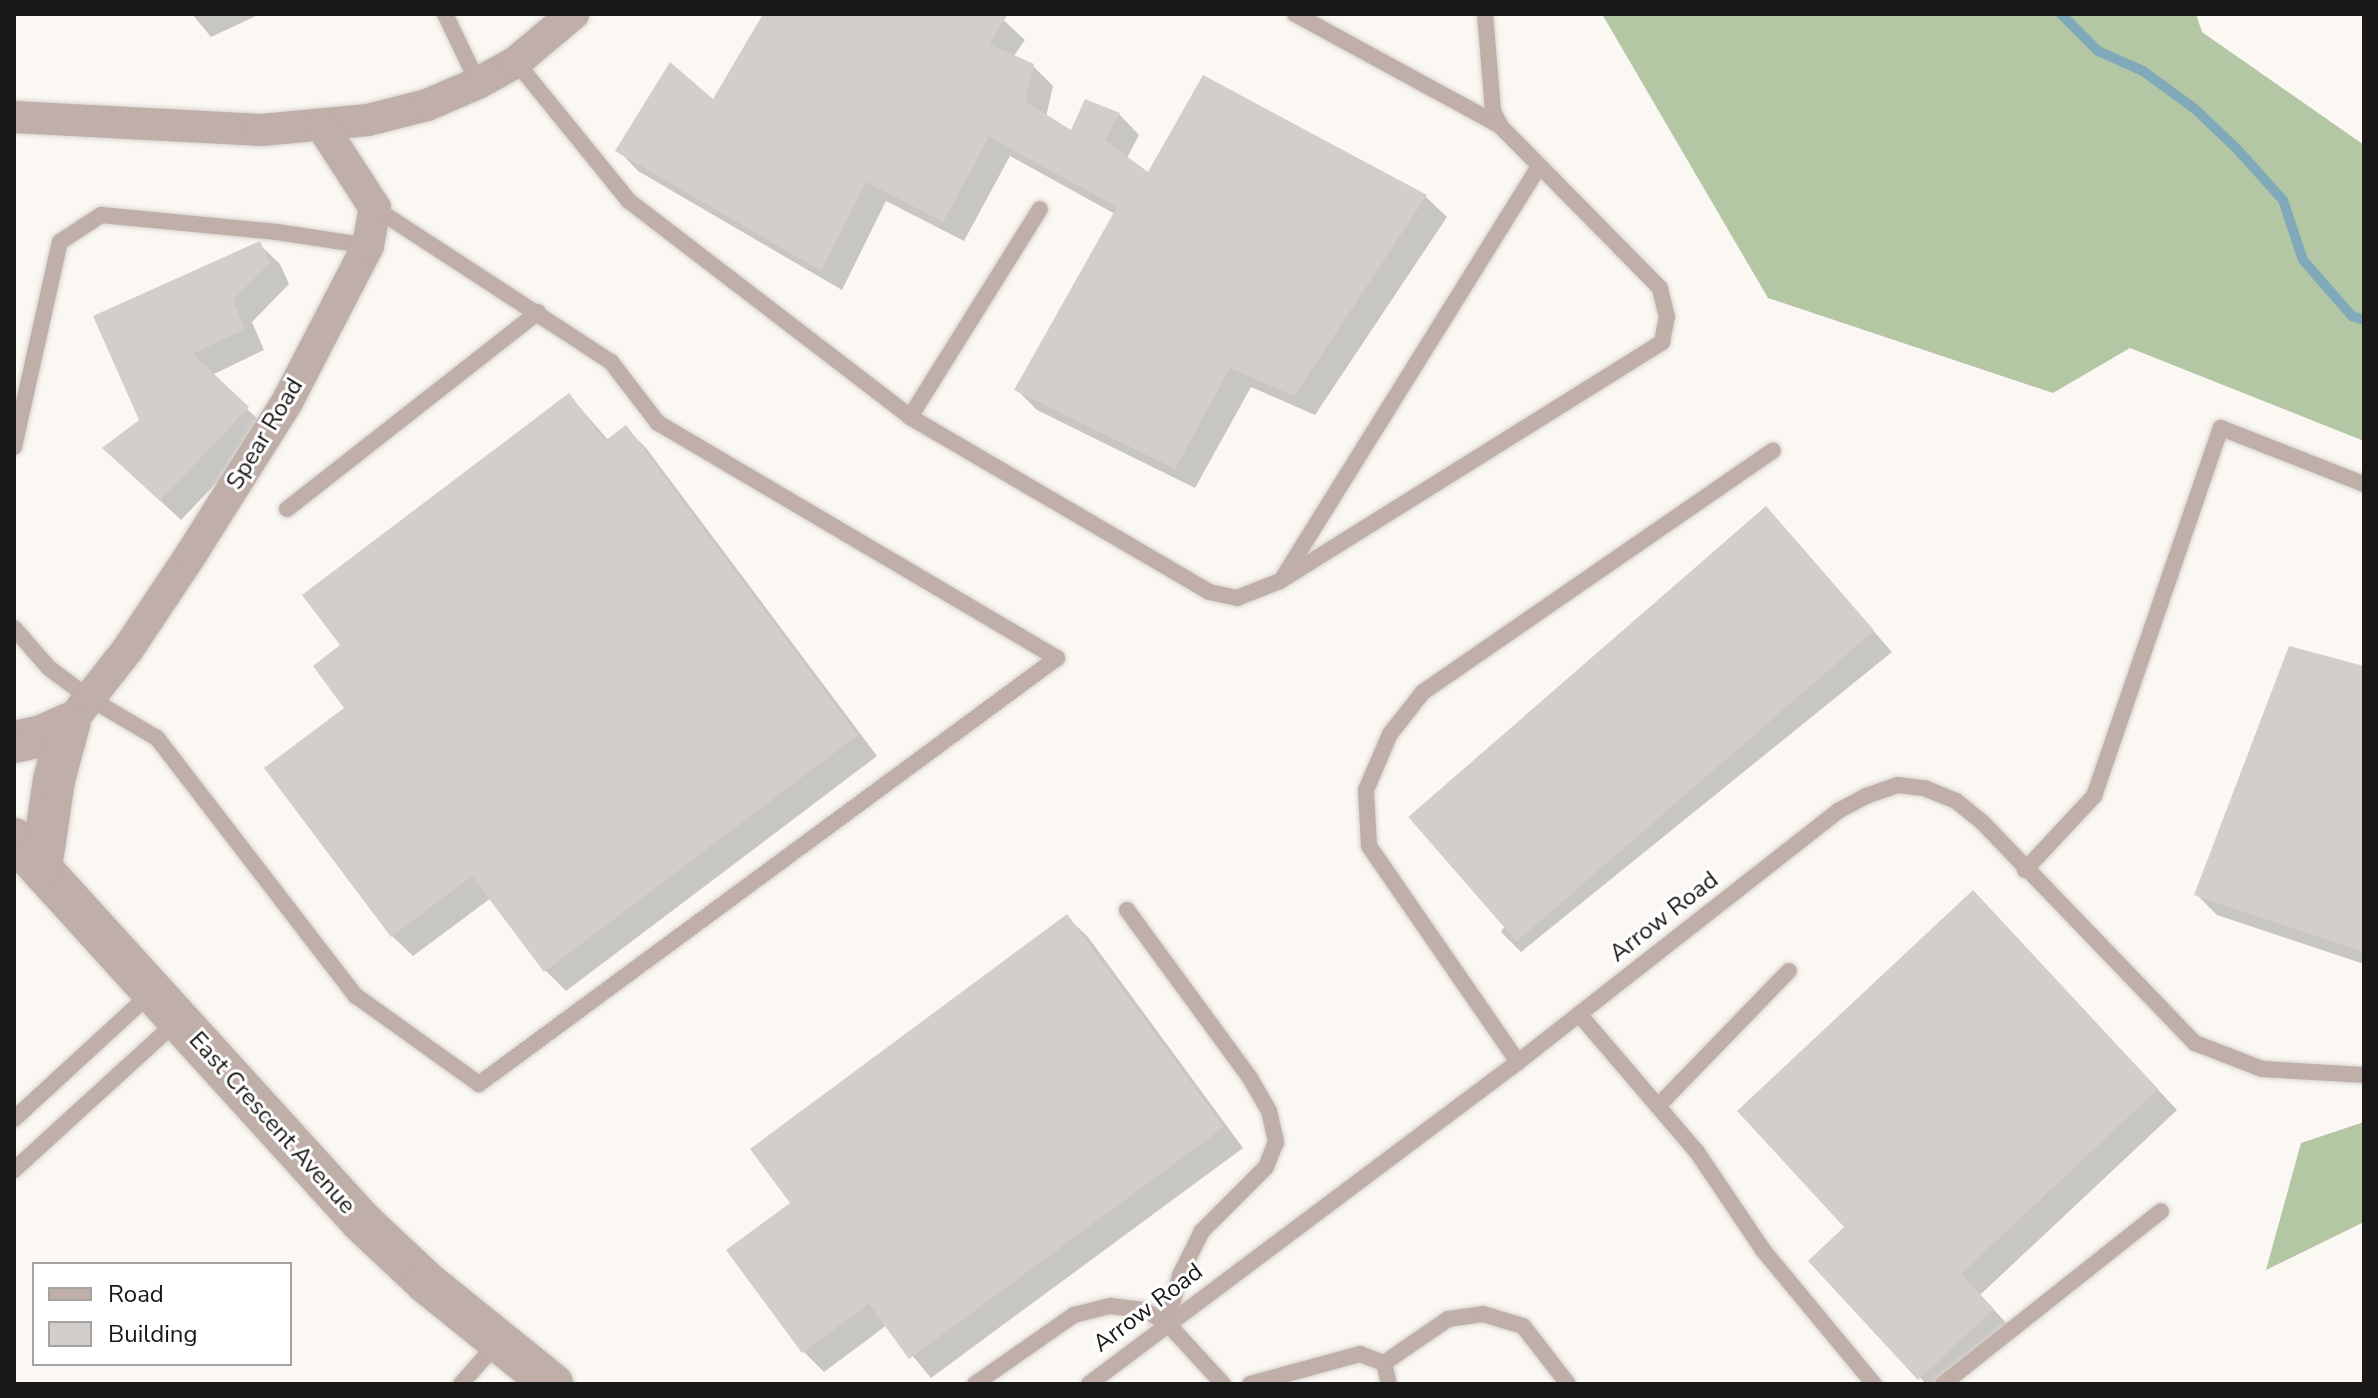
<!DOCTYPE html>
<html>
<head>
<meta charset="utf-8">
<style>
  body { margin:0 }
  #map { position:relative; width:2378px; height:1398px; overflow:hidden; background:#fbf8f3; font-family:"Nunito Sans",sans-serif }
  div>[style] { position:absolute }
  .forest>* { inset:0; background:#b3c7a5 }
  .shadow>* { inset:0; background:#0003 }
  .stream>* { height:10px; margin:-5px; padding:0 5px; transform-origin:5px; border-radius:5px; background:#80aaba }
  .building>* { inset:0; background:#d3cdcc; transform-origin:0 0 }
  .roads { filter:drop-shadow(0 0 2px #d7d4d0) drop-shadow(0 0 2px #d7d4d0) }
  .service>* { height:16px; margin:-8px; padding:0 8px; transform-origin:8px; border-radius:8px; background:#c0aea8 }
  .minor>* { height:32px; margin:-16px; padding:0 16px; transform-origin:16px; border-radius:16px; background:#c0aea8 }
  .tertiary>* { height:42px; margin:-21px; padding:0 21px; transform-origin:21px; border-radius:21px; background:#c0aea8 }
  span { translate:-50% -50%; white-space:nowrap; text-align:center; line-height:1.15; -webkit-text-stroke:6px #fff; paint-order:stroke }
  .street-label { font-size:24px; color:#191816 }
  .frame { position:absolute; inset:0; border:16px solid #191816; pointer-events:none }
  .legend { position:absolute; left:32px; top:1262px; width:260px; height:104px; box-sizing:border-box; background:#fff; border:2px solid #a3a3a2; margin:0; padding:10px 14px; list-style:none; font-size:24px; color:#191816 }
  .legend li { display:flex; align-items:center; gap:16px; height:40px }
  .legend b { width:40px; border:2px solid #a3a3a2 }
</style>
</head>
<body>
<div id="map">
  <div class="forest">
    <i style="clip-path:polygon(1602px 14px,2196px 14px,2202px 32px,2364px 145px,2364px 441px,2130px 348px,2053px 393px,1768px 298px)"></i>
    <i style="clip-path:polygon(2364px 1122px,2364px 1222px,2266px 1270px,2301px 1143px)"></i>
  </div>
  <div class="shadow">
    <i style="clip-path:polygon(192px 14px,260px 14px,211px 37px)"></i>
    <i style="clip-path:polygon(765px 14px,997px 14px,1025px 40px,1013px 57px,1033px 66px,1053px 86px,1046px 117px,1072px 133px,1119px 114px,1139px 135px,1127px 158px,1148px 175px,1204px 78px,1426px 197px,1447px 217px,1315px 415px,1251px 387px,1195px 488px,1037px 410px,1017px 390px,1115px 214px,1010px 156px,964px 241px,886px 201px,842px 290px,638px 171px,618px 150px,713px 102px)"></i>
    <i style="clip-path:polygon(259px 244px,280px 264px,289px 284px,252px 322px,264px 350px,212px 375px,268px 429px,181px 520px,125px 468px,141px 421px)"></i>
    <i style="clip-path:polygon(569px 395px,609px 441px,626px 428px,646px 448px,877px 756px,566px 991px,546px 971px,491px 898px,413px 956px,392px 936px,267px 769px,347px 708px,342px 645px)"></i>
    <i style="clip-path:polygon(1766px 509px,1892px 652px,1521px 952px,1501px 932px)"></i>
    <i style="clip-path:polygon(2364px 668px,2364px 964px,2217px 915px,2197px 895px)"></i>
    <i style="clip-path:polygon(1993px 913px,2177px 1110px,1980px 1295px,2013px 1330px,1956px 1384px,1926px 1384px,1810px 1261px,1847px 1227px)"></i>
    <i style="clip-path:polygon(1067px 917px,1088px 937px,1243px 1148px,931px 1378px,887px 1325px,824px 1372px,804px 1352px)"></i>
  </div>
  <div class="stream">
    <i style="left:2061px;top:14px;width:52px;rotate:45deg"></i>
    <i style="left:2098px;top:51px;width:49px;rotate:24deg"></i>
    <i style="left:2143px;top:71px;width:64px;rotate:36.2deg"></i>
    <i style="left:2195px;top:109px;width:58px;rotate:43.6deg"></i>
    <i style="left:2237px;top:149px;width:69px;rotate:48deg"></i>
    <i style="left:2283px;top:200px;width:63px;rotate:71.6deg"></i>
    <i style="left:2303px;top:260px;width:74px;rotate:48.8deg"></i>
    <i style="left:2352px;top:316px;width:13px;rotate:18deg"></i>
  </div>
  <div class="building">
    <i style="clip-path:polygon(763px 14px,1008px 14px,989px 44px,1034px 64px,1025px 101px,1071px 130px,1085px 99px,1120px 113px,1105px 140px,1148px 172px,1203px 75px,1427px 195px,1294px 396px,1230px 368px,1175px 469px,1014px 390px,1117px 207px,989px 137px,943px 222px,866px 182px,821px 271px,615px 151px,670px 62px,713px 99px)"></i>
    <i style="clip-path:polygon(260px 241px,270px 263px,233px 300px,245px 329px,193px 354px,249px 407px,160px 501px,102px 448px,139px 420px,93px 316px)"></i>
    <i style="clip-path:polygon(569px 393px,605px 441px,626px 425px,858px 735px,544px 972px,472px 876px,391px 937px,264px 768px,344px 708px,313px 666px,340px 645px,302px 595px)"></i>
    <i style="left:1766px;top:506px;width:165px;height:474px;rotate:49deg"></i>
    <i style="clip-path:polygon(2289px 646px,2364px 666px,2364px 952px,2194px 895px)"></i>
    <i style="clip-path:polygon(1973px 890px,2158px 1089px,1961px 1274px,1994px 1309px,1918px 1380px,1808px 1261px,1844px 1227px,1737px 1111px)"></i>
    <i style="clip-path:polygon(1067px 914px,1224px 1127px,909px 1359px,869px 1304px,802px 1353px,726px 1250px,790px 1203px,750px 1149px)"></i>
  </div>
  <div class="roads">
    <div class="service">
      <i style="left:445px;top:14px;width:76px;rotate:64.4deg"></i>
      <i style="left:1295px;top:14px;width:234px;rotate:28.6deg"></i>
      <i style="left:516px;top:62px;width:179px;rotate:50.9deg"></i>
      <i style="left:629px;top:201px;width:354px;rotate:37.5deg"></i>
      <i style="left:910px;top:417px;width:346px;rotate:30.3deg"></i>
      <i style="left:1209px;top:592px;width:29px;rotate:12deg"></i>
      <i style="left:1237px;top:598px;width:46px;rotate:-21.6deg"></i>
      <i style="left:1280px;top:581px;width:451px;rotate:-32deg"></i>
      <i style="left:1662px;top:342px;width:25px;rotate:-79deg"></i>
      <i style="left:1667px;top:317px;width:30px;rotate:-104deg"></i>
      <i style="left:1660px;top:288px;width:226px;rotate:-134.6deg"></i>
      <i style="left:1501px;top:127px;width:18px;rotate:-117deg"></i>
      <i style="left:1493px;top:111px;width:97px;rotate:-94.7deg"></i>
      <i style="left:910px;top:417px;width:245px;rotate:-58deg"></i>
      <i style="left:14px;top:447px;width:210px;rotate:-77.4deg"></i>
      <i style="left:60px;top:242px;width:49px;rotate:-33.4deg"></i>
      <i style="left:101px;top:215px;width:177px;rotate:5.5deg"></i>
      <i style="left:277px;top:232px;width:92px;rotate:8.7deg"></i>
      <i style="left:287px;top:509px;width:319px;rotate:-38.1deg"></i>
      <i style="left:1284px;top:576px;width:483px;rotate:-58.1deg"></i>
      <i style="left:14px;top:628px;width:53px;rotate:48.8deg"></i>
      <i style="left:49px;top:668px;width:50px;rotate:36.9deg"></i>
      <i style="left:89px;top:698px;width:79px;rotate:30.5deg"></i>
      <i style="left:157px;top:738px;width:326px;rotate:52.4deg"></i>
      <i style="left:356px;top:996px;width:151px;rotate:35.6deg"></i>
      <i style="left:479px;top:1084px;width:718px;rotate:-36.39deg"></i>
      <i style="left:1057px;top:658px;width:463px;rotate:-149.5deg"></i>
      <i style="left:658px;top:423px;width:77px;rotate:-127.6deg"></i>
      <i style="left:611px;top:362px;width:282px;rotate:-146.9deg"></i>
      <i style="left:2025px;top:870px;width:101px;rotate:-47deg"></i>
      <i style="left:2094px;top:796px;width:389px;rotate:-71deg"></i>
      <i style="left:2221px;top:428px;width:154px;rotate:21.4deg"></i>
      <i style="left:1127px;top:910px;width:208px;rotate:53.8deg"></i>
      <i style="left:1250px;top:1078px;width:38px;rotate:60deg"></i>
      <i style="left:1269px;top:1111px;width:32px;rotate:77deg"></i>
      <i style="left:1276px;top:1142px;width:27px;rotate:112deg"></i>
      <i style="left:1266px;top:1167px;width:91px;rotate:135deg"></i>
      <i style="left:1202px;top:1231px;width:49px;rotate:116.6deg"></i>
      <i style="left:1180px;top:1275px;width:50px;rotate:105.2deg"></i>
      <i style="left:1579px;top:1014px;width:182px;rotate:49.5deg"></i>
      <i style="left:1697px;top:1152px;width:118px;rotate:56deg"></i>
      <i style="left:1763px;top:1250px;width:174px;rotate:50.4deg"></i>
      <i style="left:1518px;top:1062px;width:262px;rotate:-124.6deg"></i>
      <i style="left:1369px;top:846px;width:56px;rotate:-93.1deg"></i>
      <i style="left:1366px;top:790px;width:61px;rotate:-66.8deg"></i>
      <i style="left:1390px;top:734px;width:53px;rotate:-51.8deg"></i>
      <i style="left:1423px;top:692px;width:425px;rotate:-34.6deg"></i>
      <i style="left:1658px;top:1106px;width:188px;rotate:-45.9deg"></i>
      <i style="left:14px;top:1119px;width:186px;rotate:-42.6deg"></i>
      <i style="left:14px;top:1170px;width:222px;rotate:-42.4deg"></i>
      <i style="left:1384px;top:1363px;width:78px;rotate:-34.5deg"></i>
      <i style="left:1448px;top:1319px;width:35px;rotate:-8deg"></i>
      <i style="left:1483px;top:1314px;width:42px;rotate:16.7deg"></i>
      <i style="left:1523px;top:1326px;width:73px;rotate:52.2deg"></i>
      <i style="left:1384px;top:1363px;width:22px;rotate:77deg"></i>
      <i style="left:461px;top:1384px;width:55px;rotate:-48.7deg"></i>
      <i style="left:975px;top:1384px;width:121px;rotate:-34.9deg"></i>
      <i style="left:1074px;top:1315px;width:38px;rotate:-14deg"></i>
      <i style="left:1111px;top:1306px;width:33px;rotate:7deg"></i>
      <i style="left:1144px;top:1310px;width:26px;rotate:29deg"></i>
      <i style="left:1167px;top:1323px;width:83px;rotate:47.4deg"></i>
      <i style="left:1089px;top:1384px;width:536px;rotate:-36.89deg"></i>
      <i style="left:1518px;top:1062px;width:407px;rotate:-38.1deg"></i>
      <i style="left:1838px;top:811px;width:32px;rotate:-28deg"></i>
      <i style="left:1866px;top:796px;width:34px;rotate:-19deg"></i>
      <i style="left:1898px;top:785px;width:26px;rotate:7deg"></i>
      <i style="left:1924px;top:788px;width:35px;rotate:22deg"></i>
      <i style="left:1956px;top:801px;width:36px;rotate:39deg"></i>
      <i style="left:1984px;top:824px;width:304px;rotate:46.1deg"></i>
      <i style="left:2195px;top:1043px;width:72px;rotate:21.2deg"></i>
      <i style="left:2262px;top:1069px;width:102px;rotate:3.4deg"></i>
      <i style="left:1250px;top:1384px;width:114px;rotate:-15.3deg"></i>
      <i style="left:1360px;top:1354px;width:26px;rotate:21deg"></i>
      <i style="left:1943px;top:1384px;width:278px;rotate:-38.4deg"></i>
    </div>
    <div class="minor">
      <i style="left:14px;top:117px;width:248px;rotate:3deg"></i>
      <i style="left:262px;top:130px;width:106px;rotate:-5.4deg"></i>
      <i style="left:368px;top:120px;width:61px;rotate:-14.3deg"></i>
      <i style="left:427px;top:105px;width:56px;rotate:-23.3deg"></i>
      <i style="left:478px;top:83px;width:43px;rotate:-28.9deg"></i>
      <i style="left:516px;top:62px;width:75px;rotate:-40.1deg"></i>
      <i style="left:69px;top:724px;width:95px;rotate:-51.8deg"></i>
      <i style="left:128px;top:649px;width:115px;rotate:-56.3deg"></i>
      <i style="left:192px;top:553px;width:178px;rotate:-57.8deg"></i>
      <i style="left:287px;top:402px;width:176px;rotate:-62.6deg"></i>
      <i style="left:368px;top:246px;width:39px;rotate:-80deg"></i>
      <i style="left:375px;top:208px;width:98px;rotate:-122.9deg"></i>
    </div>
    <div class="tertiary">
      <i style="left:14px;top:742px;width:29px;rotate:-12deg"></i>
      <i style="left:42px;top:736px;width:30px;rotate:-24deg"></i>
      <i style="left:14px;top:839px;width:517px;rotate:47.74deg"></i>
      <i style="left:362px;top:1222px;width:89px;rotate:43.2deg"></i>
      <i style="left:427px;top:1283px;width:161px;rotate:38.9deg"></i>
      <i style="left:41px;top:868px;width:89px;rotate:-81.6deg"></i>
      <i style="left:54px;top:780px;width:58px;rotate:-75deg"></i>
    </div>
  </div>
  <div class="street-label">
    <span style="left:265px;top:434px;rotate:-59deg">Spear Road</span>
    <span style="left:1664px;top:917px;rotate:-38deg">Arrow Road</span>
    <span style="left:272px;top:1123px;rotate:48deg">East Crescent Avenue</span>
    <span style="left:1148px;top:1308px;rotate:-37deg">Arrow Road</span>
  </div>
  <div class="frame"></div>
  <ul class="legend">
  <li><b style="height:10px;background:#c0aea8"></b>Road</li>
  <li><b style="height:22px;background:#d3cdcc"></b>Building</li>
  </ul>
</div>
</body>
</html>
